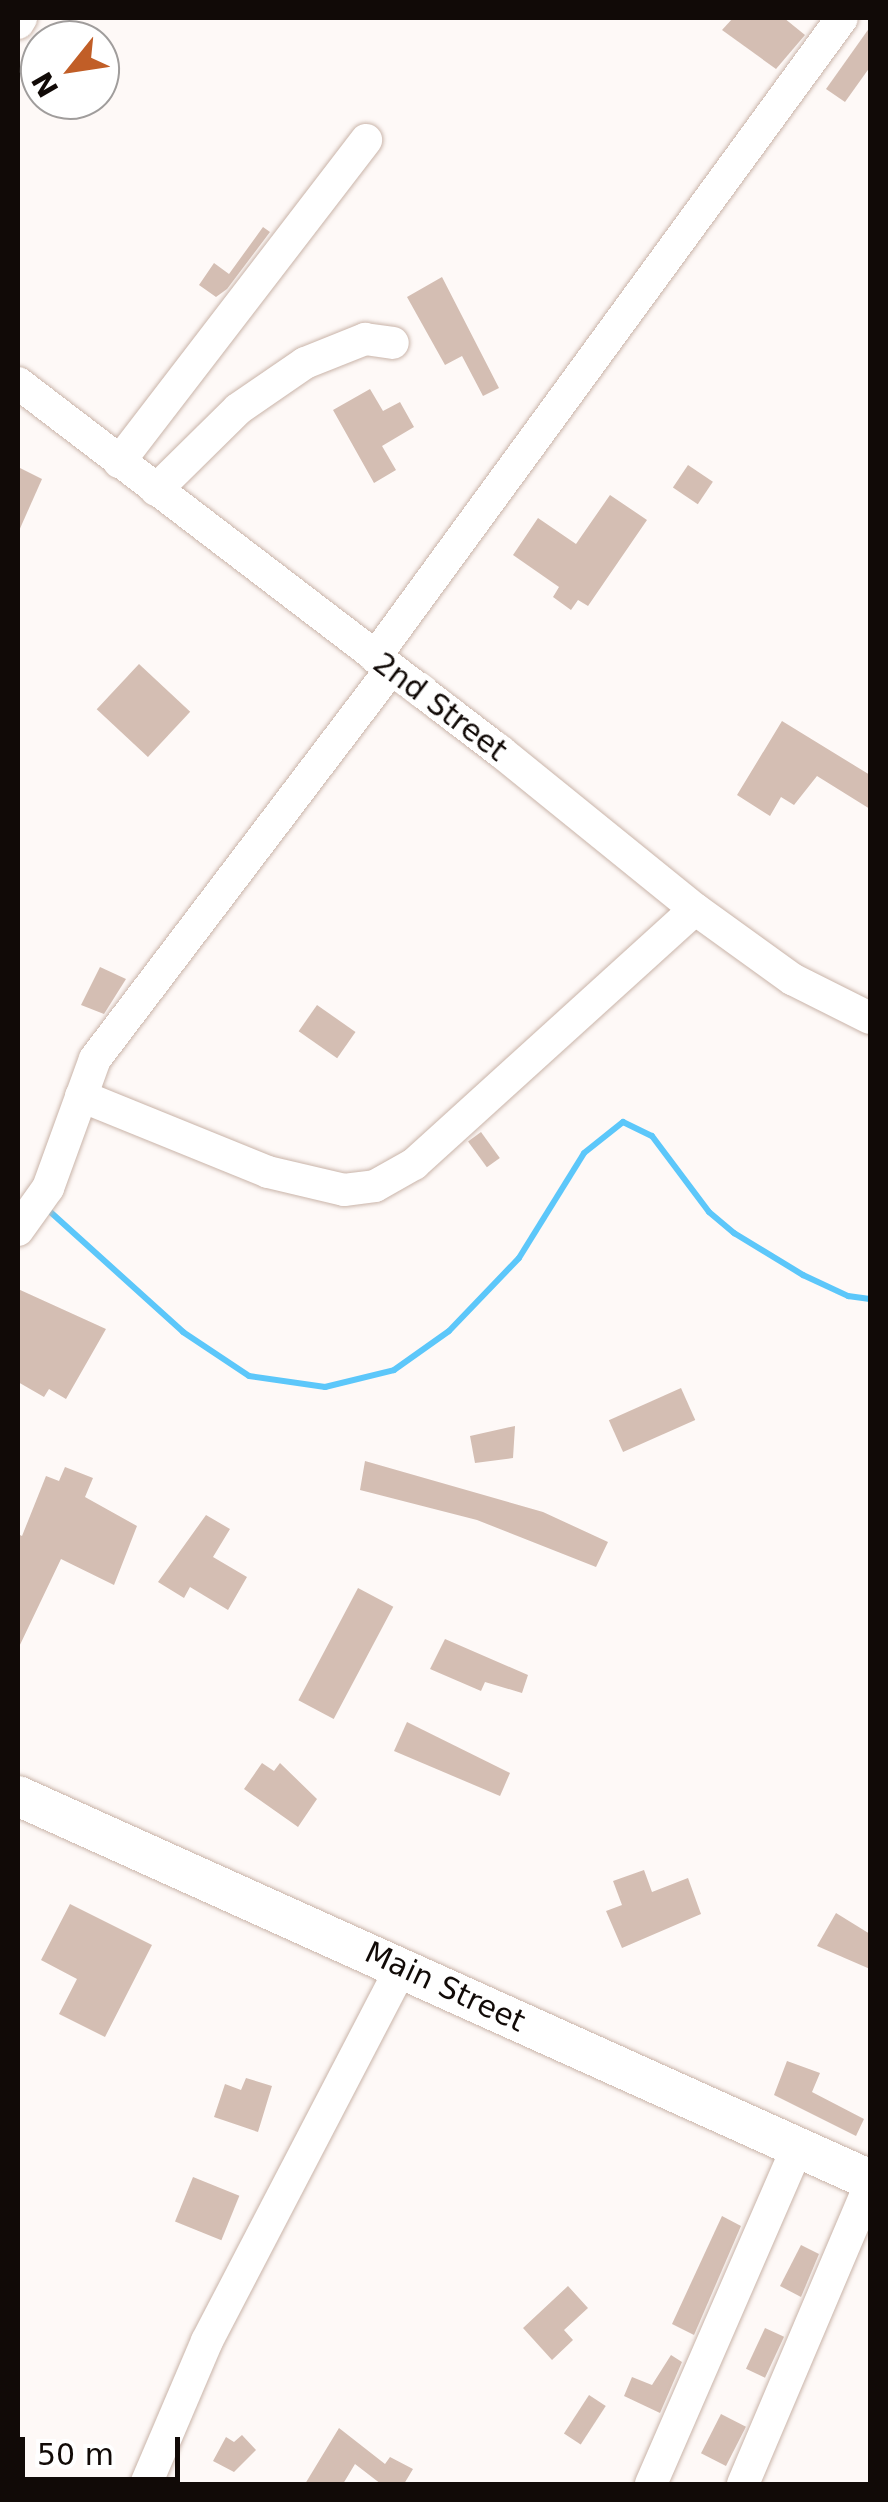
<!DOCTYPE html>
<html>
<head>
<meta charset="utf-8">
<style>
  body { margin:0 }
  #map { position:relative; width:888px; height:2502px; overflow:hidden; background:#fef9f7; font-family:"DejaVu Sans",sans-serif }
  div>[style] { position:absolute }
  .stream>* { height:6px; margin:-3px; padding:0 3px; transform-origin:3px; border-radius:3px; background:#5cc7fa }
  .building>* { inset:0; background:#d4beb3; transform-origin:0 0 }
  .roads { filter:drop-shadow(0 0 2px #c9b4a9) drop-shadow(0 0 2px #c9b4a9) }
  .minor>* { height:32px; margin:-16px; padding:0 16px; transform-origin:16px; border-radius:16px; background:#fff }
  .major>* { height:40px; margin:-20px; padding:0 20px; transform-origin:20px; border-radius:20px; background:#fff }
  span { translate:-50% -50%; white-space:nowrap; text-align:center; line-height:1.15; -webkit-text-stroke:10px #fff; paint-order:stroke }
  .street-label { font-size:30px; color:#110a07 }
  .frame { position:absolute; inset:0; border:20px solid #110a07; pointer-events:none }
  .north { position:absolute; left:20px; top:20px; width:100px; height:100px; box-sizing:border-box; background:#fff; border:2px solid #a09d9c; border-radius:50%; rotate:240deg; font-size:28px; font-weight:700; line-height:40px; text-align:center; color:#110a07 }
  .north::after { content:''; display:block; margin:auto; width:35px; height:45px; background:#c15e27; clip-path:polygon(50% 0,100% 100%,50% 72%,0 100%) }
  .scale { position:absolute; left:20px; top:2437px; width:160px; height:45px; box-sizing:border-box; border:5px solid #110a07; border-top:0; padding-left:12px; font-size:30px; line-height:35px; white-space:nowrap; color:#110a07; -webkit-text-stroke:8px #fff; paint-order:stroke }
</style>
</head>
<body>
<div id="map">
  <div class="stream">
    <i style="left:46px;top:1208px;width:185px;rotate:42.1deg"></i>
    <i style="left:183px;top:1332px;width:79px;rotate:33.7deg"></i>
    <i style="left:249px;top:1376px;width:77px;rotate:8.2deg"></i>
    <i style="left:325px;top:1387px;width:71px;rotate:-13.8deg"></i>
    <i style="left:394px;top:1370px;width:67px;rotate:-35.3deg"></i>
    <i style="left:449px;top:1331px;width:101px;rotate:-46.2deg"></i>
    <i style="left:519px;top:1258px;width:123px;rotate:-58.2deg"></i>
    <i style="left:584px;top:1153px;width:50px;rotate:-38.5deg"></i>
    <i style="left:623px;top:1122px;width:32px;rotate:26deg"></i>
    <i style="left:652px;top:1136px;width:95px;rotate:53.1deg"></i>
    <i style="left:709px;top:1212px;width:33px;rotate:40deg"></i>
    <i style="left:734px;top:1233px;width:81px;rotate:31.3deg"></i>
    <i style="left:803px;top:1275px;width:50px;rotate:25deg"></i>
    <i style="left:848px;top:1296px;width:22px;rotate:8deg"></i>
  </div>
  <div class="building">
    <i style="clip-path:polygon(733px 18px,784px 18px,805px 35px,776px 69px,722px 30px)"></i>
    <i style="clip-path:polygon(870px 27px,870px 67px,845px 102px,826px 89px)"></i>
    <i style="clip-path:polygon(263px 227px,270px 232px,227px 289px,216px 297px,199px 285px,214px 263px,229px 274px)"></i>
    <i style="clip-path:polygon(442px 277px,499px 388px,483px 396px,462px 356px,445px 365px,407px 297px)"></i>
    <i style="clip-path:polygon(370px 389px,383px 411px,400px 402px,414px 427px,382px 446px,396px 470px,374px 483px,333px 410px)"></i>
    <i style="left:688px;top:465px;width:30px;height:27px;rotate:34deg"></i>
    <i style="clip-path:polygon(18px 467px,42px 479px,18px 533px)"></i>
    <i style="clip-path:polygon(610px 495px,647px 520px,588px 606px,578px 600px,571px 610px,553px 597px,559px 587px,513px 555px,538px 518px,576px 544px)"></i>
    <i style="left:139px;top:664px;width:70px;height:62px;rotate:43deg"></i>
    <i style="clip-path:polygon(782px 721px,870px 775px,870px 809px,817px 776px,794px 805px,781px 797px,770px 816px,737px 795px)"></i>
    <i style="clip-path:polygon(100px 967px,126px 979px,104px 1014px,81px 1005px)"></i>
    <i style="left:317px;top:1005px;width:47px;height:32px;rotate:35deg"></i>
    <i style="left:481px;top:1132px;width:32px;height:16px;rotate:54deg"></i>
    <i style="clip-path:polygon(18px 1289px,106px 1329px,66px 1399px,49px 1389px,44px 1397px,18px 1382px)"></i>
    <i style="left:681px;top:1388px;width:35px;height:79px;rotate:66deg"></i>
    <i style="clip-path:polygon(515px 1426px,513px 1458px,475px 1463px,470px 1436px)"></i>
    <i style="clip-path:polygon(365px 1461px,543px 1512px,608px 1542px,596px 1567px,477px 1520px,360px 1490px)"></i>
    <i style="clip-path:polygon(65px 1467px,93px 1478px,85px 1497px,137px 1526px,114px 1585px,61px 1559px,18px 1649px,18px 1534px,22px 1536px,46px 1476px,59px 1481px)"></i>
    <i style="clip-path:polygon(206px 1515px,230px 1529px,213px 1557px,247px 1577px,228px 1610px,190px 1587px,184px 1598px,158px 1582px)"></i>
    <i style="left:358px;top:1588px;width:40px;height:127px;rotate:28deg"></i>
    <i style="clip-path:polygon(445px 1639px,528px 1675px,522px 1693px,485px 1682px,481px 1691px,430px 1669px)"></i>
    <i style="clip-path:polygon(407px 1722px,510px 1773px,500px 1796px,394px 1751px)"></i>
    <i style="clip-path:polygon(262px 1763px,274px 1771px,280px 1763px,317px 1799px,298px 1827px,244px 1789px)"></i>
    <i style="clip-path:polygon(644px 1870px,652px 1892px,688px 1878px,701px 1914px,622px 1948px,606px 1911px,622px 1905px,613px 1881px)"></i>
    <i style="clip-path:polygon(70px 1904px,152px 1945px,105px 2037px,59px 2014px,77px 1979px,41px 1960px)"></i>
    <i style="clip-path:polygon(836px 1913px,870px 1934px,870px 1969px,817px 1946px)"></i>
    <i style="clip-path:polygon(787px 2061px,820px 2073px,812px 2092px,864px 2119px,856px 2136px,774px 2095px)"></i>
    <i style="clip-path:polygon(246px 2078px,272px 2086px,258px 2132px,214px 2117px,225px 2084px,241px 2090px)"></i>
    <i style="left:193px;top:2177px;width:50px;height:48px;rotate:22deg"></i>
    <i style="clip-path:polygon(722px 2216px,741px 2226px,694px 2335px,672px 2324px)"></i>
    <i style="clip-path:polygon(801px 2245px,819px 2254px,801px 2297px,780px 2286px)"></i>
    <i style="clip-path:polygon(568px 2286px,588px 2308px,564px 2330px,573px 2340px,552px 2360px,523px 2328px)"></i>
    <i style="left:765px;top:2328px;width:21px;height:45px;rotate:25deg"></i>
    <i style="clip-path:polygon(671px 2355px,682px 2362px,660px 2413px,624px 2396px,632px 2377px,652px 2385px)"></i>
    <i style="left:589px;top:2395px;width:20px;height:46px;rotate:33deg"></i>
    <i style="left:721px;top:2414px;width:28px;height:44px;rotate:27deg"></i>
    <i style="clip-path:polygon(339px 2428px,385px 2464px,390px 2457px,413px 2469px,404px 2484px,381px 2484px,355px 2464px,343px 2484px,305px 2484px)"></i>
    <i style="clip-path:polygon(242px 2435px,256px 2450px,234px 2472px,213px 2461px,226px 2437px,234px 2442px)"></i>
  </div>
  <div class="roads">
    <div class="minor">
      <i style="left:18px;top:23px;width:6px;rotate:-59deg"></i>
      <i style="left:18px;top:383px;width:608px;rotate:37.38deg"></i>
      <i style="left:501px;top:752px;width:250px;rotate:39deg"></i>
      <i style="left:695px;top:909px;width:120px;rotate:35.8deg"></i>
      <i style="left:792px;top:979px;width:87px;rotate:26.6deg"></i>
      <i style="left:119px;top:462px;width:406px;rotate:-52.5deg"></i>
      <i style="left:156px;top:490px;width:115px;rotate:-44.6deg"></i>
      <i style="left:238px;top:409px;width:81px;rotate:-34.5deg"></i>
      <i style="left:305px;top:363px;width:65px;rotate:-21.8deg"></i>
      <i style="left:365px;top:339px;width:28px;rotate:8deg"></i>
      <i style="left:375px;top:657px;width:791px;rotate:-53.84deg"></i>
      <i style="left:81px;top:1096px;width:202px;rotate:22.1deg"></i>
      <i style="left:268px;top:1172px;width:78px;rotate:13.3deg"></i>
      <i style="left:344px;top:1190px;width:31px;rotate:-7deg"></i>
      <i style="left:375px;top:1186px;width:45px;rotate:-29.4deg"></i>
      <i style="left:414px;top:1164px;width:379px;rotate:-42.2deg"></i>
      <i style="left:18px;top:1230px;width:52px;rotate:-54.5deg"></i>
      <i style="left:48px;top:1188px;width:137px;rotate:-70deg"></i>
      <i style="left:95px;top:1059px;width:490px;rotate:-52.8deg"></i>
      <i style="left:146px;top:2484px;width:155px;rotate:-66.9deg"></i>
      <i style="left:207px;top:2341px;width:422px;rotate:-62.5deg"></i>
      <i style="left:651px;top:2484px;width:366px;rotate:-66.5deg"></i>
      <i style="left:743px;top:2484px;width:325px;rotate:-67deg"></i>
    </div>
    <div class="major">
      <i style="left:18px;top:1796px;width:935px;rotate:24.26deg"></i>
    </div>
  </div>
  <div class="street-label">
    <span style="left:440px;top:707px;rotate:37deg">2nd Street</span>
    <span style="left:445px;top:1987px;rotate:25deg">Main Street</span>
  </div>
  <div class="frame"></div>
  <div class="north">N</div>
  <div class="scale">50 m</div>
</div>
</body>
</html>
